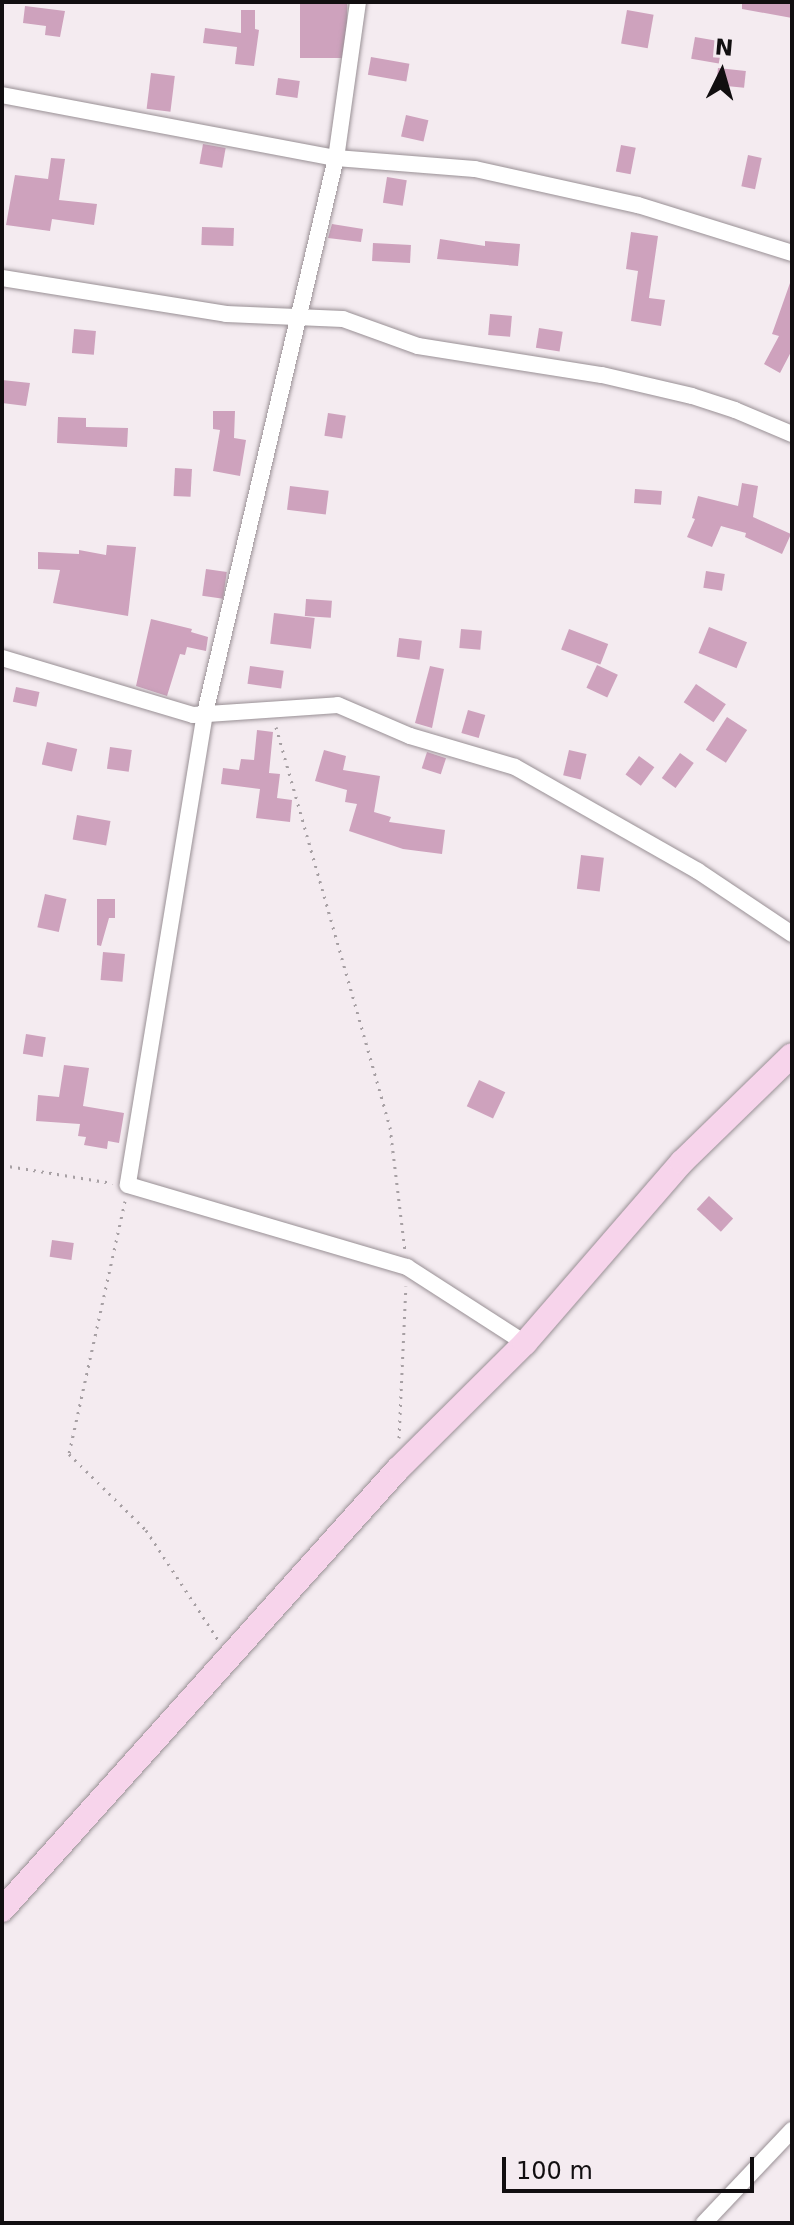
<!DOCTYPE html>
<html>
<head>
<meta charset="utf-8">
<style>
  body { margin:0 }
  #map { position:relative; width:794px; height:2225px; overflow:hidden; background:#f4ebf0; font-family:"DejaVu Sans",sans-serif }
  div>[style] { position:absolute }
  .building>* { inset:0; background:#cea2bd; transform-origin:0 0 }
  .path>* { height:3px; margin-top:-1.5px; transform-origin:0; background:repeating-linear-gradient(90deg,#a7a0a4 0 2px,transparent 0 8px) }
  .roads { filter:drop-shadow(0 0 2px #999095) drop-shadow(0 0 2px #999095) }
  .street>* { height:16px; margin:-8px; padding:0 8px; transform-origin:8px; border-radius:8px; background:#fff }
  .secondary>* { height:24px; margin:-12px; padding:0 12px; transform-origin:12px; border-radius:12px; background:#f7d4eb }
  span { translate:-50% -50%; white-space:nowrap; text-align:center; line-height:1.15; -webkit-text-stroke:8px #f4ebf0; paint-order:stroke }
  .frame { position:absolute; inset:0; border:4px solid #110e10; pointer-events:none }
  .north { position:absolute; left:682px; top:32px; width:80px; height:80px; -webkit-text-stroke:6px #f4ebf0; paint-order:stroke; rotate:5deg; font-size:22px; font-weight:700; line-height:32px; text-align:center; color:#110e10 }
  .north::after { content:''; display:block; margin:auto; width:28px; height:36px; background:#110e10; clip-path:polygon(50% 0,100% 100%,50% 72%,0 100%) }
  .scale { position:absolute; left:502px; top:2157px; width:252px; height:36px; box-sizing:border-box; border:4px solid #110e10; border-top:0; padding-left:10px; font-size:24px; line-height:28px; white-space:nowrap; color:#110e10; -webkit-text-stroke:6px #f4ebf0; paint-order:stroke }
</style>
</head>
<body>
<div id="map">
  <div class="building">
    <i style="left:300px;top:2px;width:47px;height:56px"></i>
    <i style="clip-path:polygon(742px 2px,792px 2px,792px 18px,742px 9px)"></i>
    <i style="clip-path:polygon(25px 6px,65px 11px,60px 37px,45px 35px,46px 26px,23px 23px)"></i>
    <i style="clip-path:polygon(241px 10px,255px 10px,255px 29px,259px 30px,254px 66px,235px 64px,237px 47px,203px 43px,205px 28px,241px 33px)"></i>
    <i style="left:627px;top:10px;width:27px;height:34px;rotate:10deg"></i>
    <i style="left:695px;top:37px;width:28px;height:22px;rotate:10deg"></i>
    <i style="left:371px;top:57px;width:39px;height:18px;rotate:10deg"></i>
    <i style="left:718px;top:68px;width:28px;height:17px;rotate:6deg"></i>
    <i style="left:151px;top:73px;width:24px;height:36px;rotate:7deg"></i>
    <i style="left:278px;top:78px;width:22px;height:17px;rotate:8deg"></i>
    <i style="left:406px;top:115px;width:23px;height:22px;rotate:13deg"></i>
    <i style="left:203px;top:144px;width:23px;height:20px;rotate:10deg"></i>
    <i style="left:621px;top:145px;width:15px;height:27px;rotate:11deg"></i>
    <i style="left:748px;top:155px;width:14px;height:32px;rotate:12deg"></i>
    <i style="clip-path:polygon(51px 158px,65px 159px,59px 200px,97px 204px,94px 225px,52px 219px,50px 231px,6px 225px,15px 175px,48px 179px)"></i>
    <i style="left:387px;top:177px;width:20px;height:26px;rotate:9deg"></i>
    <i style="clip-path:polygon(332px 224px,363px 229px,361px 242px,328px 238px)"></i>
    <i style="left:202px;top:227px;width:32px;height:18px;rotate:2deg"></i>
    <i style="clip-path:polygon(631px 232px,658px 236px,649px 298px,665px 300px,661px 326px,631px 321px,638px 271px,626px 269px)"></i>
    <i style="clip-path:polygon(440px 239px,485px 246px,485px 241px,520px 244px,518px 266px,437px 259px)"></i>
    <i style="left:373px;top:243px;width:38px;height:18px;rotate:3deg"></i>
    <i style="clip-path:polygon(790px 283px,792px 350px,780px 373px,764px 364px,779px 336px,772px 334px)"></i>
    <i style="left:490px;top:314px;width:22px;height:21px;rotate:5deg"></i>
    <i style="left:539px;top:328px;width:24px;height:20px;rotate:9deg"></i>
    <i style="left:74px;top:329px;width:22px;height:24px;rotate:5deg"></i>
    <i style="clip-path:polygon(2px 380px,30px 383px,26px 406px,2px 403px)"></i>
    <i style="clip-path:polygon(213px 411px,235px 411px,234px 438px,246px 440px,240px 476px,213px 471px,220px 430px,213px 429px)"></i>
    <i style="left:328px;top:413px;width:18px;height:23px;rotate:9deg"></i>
    <i style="clip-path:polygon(58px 417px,86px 418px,86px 427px,128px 428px,127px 447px,57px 443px)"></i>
    <i style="left:175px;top:468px;width:17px;height:28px;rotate:3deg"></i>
    <i style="clip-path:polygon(742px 483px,758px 486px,753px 517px,791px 534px,782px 554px,745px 537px,746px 533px,721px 526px,712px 547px,687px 537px,695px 519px,692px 518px,698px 496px,738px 506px)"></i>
    <i style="left:290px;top:486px;width:39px;height:24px;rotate:7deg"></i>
    <i style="left:635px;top:489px;width:27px;height:14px;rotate:4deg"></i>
    <i style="clip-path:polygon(107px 545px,136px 547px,128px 616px,53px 603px,60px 570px,38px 569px,38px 552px,79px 554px,79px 550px,106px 555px)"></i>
    <i style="left:206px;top:569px;width:21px;height:27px;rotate:8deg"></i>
    <i style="left:706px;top:571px;width:19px;height:17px;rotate:9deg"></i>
    <i style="left:306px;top:599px;width:26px;height:17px;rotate:4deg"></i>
    <i style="left:274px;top:613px;width:41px;height:31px;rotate:7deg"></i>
    <i style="clip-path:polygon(151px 619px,192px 629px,191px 632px,208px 637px,206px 651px,187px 647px,185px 655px,180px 654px,167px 696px,136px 686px)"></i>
    <i style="left:709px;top:627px;width:41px;height:28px;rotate:22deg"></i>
    <i style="left:461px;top:629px;width:21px;height:19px;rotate:5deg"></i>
    <i style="left:569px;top:629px;width:42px;height:22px;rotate:21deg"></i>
    <i style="left:399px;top:638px;width:23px;height:19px;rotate:7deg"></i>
    <i style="left:597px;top:665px;width:23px;height:25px;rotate:25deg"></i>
    <i style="left:250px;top:666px;width:34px;height:18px;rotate:8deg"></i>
    <i style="clip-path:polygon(430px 666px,444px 669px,432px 728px,415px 723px)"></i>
    <i style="left:696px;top:684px;width:36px;height:22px;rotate:34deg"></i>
    <i style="left:16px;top:687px;width:24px;height:15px;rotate:12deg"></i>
    <i style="left:468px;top:710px;width:18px;height:24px;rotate:16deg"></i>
    <i style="left:727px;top:717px;width:24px;height:39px;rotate:33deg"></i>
    <i style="clip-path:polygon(257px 730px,273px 732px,269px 773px,280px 774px,277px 798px,292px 800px,290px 822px,256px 818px,260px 789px,221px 784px,223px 768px,239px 770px,241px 759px,254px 760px)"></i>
    <i style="left:47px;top:742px;width:31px;height:23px;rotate:13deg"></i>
    <i style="left:110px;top:747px;width:22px;height:22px;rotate:8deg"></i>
    <i style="clip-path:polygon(324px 750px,346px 756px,343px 770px,380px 776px,374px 812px,391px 817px,389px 822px,445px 830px,442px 854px,403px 849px,349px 831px,357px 804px,345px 802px,347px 790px,315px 781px)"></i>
    <i style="left:569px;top:750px;width:18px;height:26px;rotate:13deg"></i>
    <i style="left:427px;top:752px;width:20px;height:17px;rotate:18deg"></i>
    <i style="left:680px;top:753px;width:17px;height:31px;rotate:36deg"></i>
    <i style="left:639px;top:756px;width:19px;height:23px;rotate:36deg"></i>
    <i style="left:77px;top:815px;width:34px;height:25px;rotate:10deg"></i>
    <i style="left:581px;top:855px;width:23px;height:34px;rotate:7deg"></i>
    <i style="left:45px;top:894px;width:22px;height:34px;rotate:13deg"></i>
    <i style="clip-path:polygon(97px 899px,115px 899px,115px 918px,109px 918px,101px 946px,97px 945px)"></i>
    <i style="left:103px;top:952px;width:22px;height:28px;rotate:5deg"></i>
    <i style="left:26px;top:1034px;width:20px;height:20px;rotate:9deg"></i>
    <i style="clip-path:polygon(64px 1065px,89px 1068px,83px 1106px,124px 1113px,119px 1143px,108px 1141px,107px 1149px,84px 1145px,86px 1137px,78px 1136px,80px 1124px,36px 1121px,38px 1095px,59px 1097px)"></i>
    <i style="left:479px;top:1080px;width:29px;height:29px;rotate:25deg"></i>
    <i style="left:709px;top:1196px;width:33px;height:18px;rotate:43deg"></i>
    <i style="left:52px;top:1240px;width:22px;height:17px;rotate:8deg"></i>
  </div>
  <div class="path">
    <i style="left:276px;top:727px;width:416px;rotate:74.1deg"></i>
    <i style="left:390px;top:1127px;width:125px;rotate:83.1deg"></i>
    <i style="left:2px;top:1165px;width:112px;rotate:9.2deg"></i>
    <i style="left:125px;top:1201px;width:259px;rotate:102.5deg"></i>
    <i style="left:69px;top:1454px;width:108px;rotate:44.6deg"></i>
    <i style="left:146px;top:1530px;width:133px;rotate:56.7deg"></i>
    <i style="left:399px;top:1438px;width:152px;rotate:-87.4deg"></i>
  </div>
  <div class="roads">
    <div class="street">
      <i style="left:358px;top:2px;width:158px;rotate:98deg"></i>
      <i style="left:336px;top:158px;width:570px;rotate:103.28deg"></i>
      <i style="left:205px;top:713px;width:478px;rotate:99.3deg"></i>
      <i style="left:128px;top:1185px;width:291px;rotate:16.4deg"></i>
      <i style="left:407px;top:1267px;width:140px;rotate:32.8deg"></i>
      <i style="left:2px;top:95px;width:340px;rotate:10.7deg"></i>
      <i style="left:336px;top:158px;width:139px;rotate:4.5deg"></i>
      <i style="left:475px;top:169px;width:167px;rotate:12.5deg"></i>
      <i style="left:638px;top:205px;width:161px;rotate:17.3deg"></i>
      <i style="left:2px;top:278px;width:227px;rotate:9.1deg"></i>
      <i style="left:226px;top:314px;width:117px;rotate:2.4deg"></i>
      <i style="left:343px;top:319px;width:80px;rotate:19.8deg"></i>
      <i style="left:418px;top:346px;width:186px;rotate:9deg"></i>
      <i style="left:602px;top:375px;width:92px;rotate:13.1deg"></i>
      <i style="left:692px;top:396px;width:45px;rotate:18deg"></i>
      <i style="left:735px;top:410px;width:62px;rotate:22.8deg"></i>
      <i style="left:2px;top:658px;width:199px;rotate:16.6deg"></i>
      <i style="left:193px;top:715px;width:145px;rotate:-3.9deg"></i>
      <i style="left:338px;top:705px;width:78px;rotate:23.3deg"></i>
      <i style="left:410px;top:736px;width:109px;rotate:16.4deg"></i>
      <i style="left:515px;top:767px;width:210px;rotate:29.6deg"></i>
      <i style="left:698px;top:871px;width:113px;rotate:33.8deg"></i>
      <i style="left:704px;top:2223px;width:128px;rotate:-46.6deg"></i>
    </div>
    <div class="secondary">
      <i style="left:2px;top:1910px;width:593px;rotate:-48.08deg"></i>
      <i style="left:398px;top:1469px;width:179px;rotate:-44.8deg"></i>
      <i style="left:525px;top:1343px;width:240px;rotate:-49.1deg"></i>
      <i style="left:682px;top:1162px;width:153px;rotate:-44.2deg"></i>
    </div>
  </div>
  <div class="frame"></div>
  <div class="north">N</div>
  <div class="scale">100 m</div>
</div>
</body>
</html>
